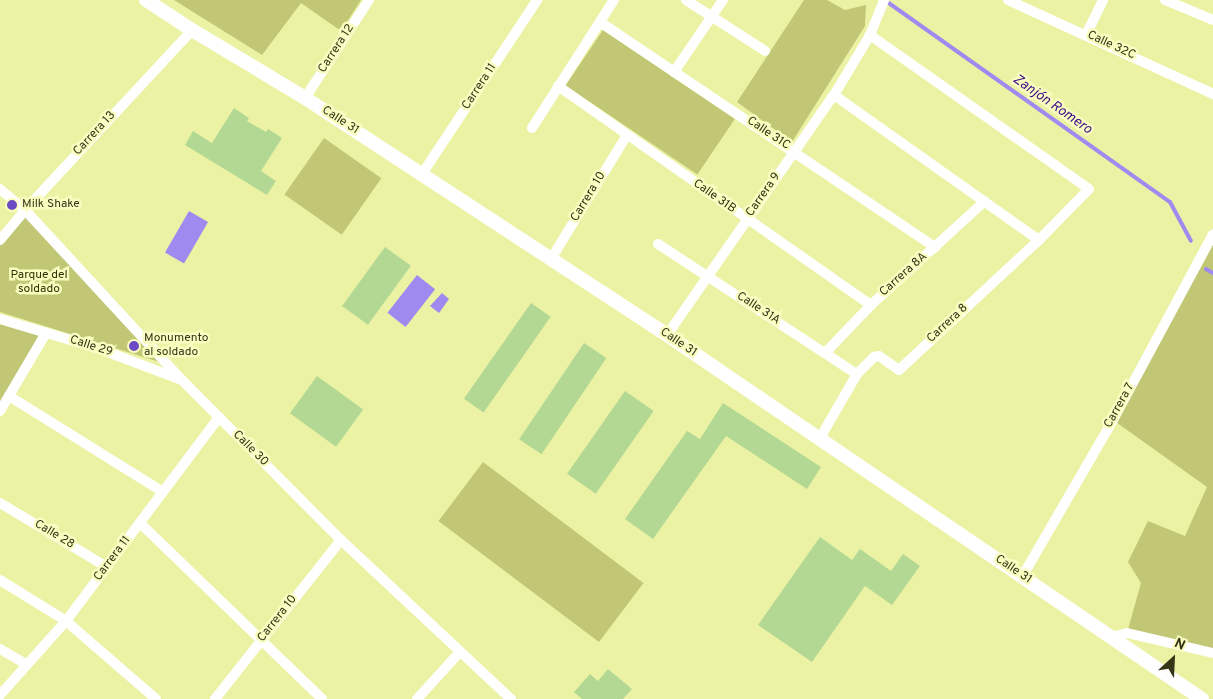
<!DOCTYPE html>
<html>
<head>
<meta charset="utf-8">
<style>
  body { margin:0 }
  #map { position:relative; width:1213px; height:699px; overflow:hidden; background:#ecf2a4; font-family:Overpass,sans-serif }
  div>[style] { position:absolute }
  .green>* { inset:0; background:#c1c775; transform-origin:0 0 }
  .water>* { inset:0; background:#9f8aef; transform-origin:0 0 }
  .stream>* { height:4px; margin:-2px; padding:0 2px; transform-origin:2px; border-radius:2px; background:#9f8aef }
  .building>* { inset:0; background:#b2d894; transform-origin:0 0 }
  .minor>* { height:10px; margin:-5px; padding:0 5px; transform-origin:5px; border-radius:5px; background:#fff }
  .secondary>* { height:14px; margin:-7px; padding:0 7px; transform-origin:7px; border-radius:7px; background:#fff }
  .dots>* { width:14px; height:14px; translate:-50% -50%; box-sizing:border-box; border:2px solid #f9fec0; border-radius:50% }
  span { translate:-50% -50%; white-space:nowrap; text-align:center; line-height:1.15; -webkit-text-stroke:5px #f9fec0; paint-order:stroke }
  .street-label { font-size:12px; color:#343617 }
  .poi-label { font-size:12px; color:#343617 }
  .left { translate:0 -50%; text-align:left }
  .park-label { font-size:12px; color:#313200 }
  .water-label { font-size:14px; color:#401089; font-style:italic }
  .north { position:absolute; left:1148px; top:634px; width:50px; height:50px; -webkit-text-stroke:4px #f9fec0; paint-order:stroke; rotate:25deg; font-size:14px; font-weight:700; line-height:20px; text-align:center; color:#343617 }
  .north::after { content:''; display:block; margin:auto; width:18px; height:22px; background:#343617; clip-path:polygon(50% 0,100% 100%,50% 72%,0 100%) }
</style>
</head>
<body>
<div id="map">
  <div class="green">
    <i style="clip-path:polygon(174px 0,361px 0,341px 31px,301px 3px,262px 55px)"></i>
    <i style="clip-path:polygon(804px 0,827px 0,845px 10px,866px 5px,865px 26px,792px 142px,737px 102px)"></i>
    <i style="left:603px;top:30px;width:159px;height:67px;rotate:34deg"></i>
    <i style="left:324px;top:138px;width:70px;height:69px;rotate:35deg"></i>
    <i style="clip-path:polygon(25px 210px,169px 365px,0 312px,0 240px)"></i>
    <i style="clip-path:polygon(1213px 234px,1213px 653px,1127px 633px,1141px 583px,1128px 562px,1148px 521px,1185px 536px,1207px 487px,1113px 420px)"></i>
    <i style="clip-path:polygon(0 319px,46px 333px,0 411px)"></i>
    <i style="left:483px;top:462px;width:201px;height:74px;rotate:37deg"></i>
  </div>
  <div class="water">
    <i style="left:189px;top:211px;width:22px;height:48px;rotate:30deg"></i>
    <i style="left:417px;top:275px;width:23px;height:48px;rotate:38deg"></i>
    <i style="clip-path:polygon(442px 293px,449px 299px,439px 313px,430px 306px)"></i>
  </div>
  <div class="stream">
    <i style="left:886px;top:1px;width:348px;rotate:35.3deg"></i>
    <i style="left:1170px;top:202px;width:44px;rotate:61.7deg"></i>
    <i style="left:1206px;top:269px;width:8px;rotate:30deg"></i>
  </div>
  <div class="building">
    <i style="clip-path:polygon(234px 108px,249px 118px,247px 121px,266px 132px,268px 129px,282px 138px,261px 171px,276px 181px,267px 195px,185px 145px,193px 131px,212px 143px)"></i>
    <i style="left:385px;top:247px;width:32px;height:73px;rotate:36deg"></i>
    <i style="left:531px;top:303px;width:24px;height:117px;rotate:35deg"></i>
    <i style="left:584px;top:343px;width:27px;height:116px;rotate:34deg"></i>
    <i style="left:317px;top:376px;width:57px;height:46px;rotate:36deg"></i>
    <i style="left:625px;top:391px;width:35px;height:101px;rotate:35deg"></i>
    <i style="clip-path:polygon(723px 403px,821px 467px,807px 489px,726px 436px,653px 539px,625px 519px,687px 431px,700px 439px)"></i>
    <i style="clip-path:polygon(820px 537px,852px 560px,860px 549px,891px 571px,903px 554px,920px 566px,892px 605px,865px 586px,812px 662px,758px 625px)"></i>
    <i style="clip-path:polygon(608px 669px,632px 689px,623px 699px,582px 699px,574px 692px,590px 674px,598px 681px)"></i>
  </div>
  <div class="minor">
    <i style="left:686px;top:0;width:94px;rotate:32.8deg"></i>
    <i style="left:1008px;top:0;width:226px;rotate:24.6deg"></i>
    <i style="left:1165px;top:0;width:52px;rotate:22.6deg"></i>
    <i style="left:600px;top:22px;width:404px;rotate:33.9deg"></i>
    <i style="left:1086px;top:35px;width:39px;rotate:-64deg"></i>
    <i style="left:674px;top:72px;width:87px;rotate:-55.8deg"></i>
    <i style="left:558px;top:86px;width:382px;rotate:35deg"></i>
    <i style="left:834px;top:95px;width:251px;rotate:35.3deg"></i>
    <i style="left:305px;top:98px;width:117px;rotate:-56.9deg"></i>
    <i style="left:532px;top:128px;width:152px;rotate:-57.4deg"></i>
    <i style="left:422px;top:174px;width:209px;rotate:-56.5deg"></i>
    <i style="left:0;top:189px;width:33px;rotate:40deg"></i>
    <i style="left:25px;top:210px;width:230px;rotate:47.3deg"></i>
    <i style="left:181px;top:379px;width:227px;rotate:45.2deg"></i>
    <i style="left:341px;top:540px;width:233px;rotate:43.1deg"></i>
    <i style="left:0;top:240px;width:39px;rotate:-50deg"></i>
    <i style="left:25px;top:210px;width:246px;rotate:-47.1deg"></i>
    <i style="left:658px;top:244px;width:238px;rotate:33.2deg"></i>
    <i style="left:551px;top:259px;width:145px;rotate:-58.5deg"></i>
    <i style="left:0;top:319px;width:101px;rotate:16.6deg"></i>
    <i style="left:97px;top:348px;width:88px;rotate:20.7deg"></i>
    <i style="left:667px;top:335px;width:292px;rotate:-55.2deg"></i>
    <i style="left:834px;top:95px;width:70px;rotate:-59deg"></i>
    <i style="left:870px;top:35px;width:38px;rotate:-68deg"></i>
    <i style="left:826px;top:352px;width:65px;rotate:-46.2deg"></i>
    <i style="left:871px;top:305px;width:154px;rotate:-42.4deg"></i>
    <i style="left:9px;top:396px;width:181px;rotate:31.9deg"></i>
    <i style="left:0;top:411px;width:91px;rotate:-59.5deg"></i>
    <i style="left:820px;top:438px;width:74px;rotate:-60deg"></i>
    <i style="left:857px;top:374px;width:24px;rotate:-45deg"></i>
    <i style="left:874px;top:357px;width:5px;rotate:-11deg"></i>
    <i style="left:879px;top:356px;width:24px;rotate:35deg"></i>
    <i style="left:899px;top:370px;width:191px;rotate:-42.9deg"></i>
    <i style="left:1039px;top:240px;width:71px;rotate:-45.6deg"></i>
    <i style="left:1089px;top:189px;width:268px;rotate:-144.9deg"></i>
    <i style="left:0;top:503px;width:125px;rotate:30.9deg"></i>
    <i style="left:140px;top:523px;width:253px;rotate:44deg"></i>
    <i style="left:1022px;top:577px;width:181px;rotate:-59.9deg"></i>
    <i style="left:1113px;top:420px;width:211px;rotate:-61.7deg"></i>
    <i style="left:0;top:580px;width:78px;rotate:31.8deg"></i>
    <i style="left:66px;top:621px;width:119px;rotate:40.9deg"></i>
    <i style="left:1111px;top:637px;width:16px;rotate:-14deg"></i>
    <i style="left:1127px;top:633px;width:88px;rotate:13.1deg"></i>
    <i style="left:0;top:649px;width:30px;rotate:30deg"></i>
    <i style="left:0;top:695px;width:99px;rotate:-48.3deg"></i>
    <i style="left:66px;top:621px;width:255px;rotate:-53.1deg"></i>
    <i style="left:215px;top:699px;width:203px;rotate:-51.6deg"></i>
    <i style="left:417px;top:699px;width:62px;rotate:-47.6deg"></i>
  </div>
  <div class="secondary">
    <i style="left:146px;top:0;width:55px;rotate:33.1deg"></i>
    <i style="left:192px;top:30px;width:132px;rotate:31deg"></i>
    <i style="left:305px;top:98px;width:433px;rotate:33.2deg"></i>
    <i style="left:667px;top:335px;width:647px;rotate:34.23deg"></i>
  </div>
  <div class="dots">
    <i style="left:12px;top:205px;background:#6d4bc4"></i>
    <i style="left:134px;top:346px;background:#6d4bc4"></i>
  </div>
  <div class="street-label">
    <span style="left:1111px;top:46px;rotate:25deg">Calle 32C</span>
    <span style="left:337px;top:49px;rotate:-57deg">Carrera 12</span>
    <span style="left:480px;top:87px;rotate:-57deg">Carrera 11</span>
    <span style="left:340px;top:121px;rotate:33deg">Calle 31</span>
    <span style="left:95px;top:134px;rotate:-47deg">Carrera 13</span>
    <span style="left:768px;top:134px;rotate:34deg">Calle 31C</span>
    <span style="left:764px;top:195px;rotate:-55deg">Carrera 9</span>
    <span style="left:589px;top:197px;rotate:-59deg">Carrera 10</span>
    <span style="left:714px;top:197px;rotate:35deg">Calle 31B</span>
    <span style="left:904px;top:275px;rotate:-42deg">Carrera 8A</span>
    <span style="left:758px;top:309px;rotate:33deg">Calle 31A</span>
    <span style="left:948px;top:324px;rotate:-43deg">Carrera 8</span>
    <span style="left:678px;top:343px;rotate:34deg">Calle 31</span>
    <span style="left:91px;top:347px;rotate:18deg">Calle 29</span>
    <span style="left:1120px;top:406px;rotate:-61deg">Carrera 7</span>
    <span style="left:250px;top:449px;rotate:45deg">Calle 30</span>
    <span style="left:54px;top:535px;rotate:31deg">Calle 28</span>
    <span style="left:113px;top:559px;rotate:-53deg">Carrera 11</span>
    <span style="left:1013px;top:570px;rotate:34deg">Calle 31</span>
    <span style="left:278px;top:619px;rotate:-52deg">Carrera 10</span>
  </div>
  <div class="poi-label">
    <span class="left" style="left:22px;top:205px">Milk Shake</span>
    <span class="left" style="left:144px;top:346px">Monumento<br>al soldado</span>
  </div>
  <div class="park-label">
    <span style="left:39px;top:283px">Parque del<br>soldado</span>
  </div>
  <div class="water-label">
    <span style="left:1052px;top:105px;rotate:35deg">Zanjón Romero</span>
  </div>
  <div class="north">N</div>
</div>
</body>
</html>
